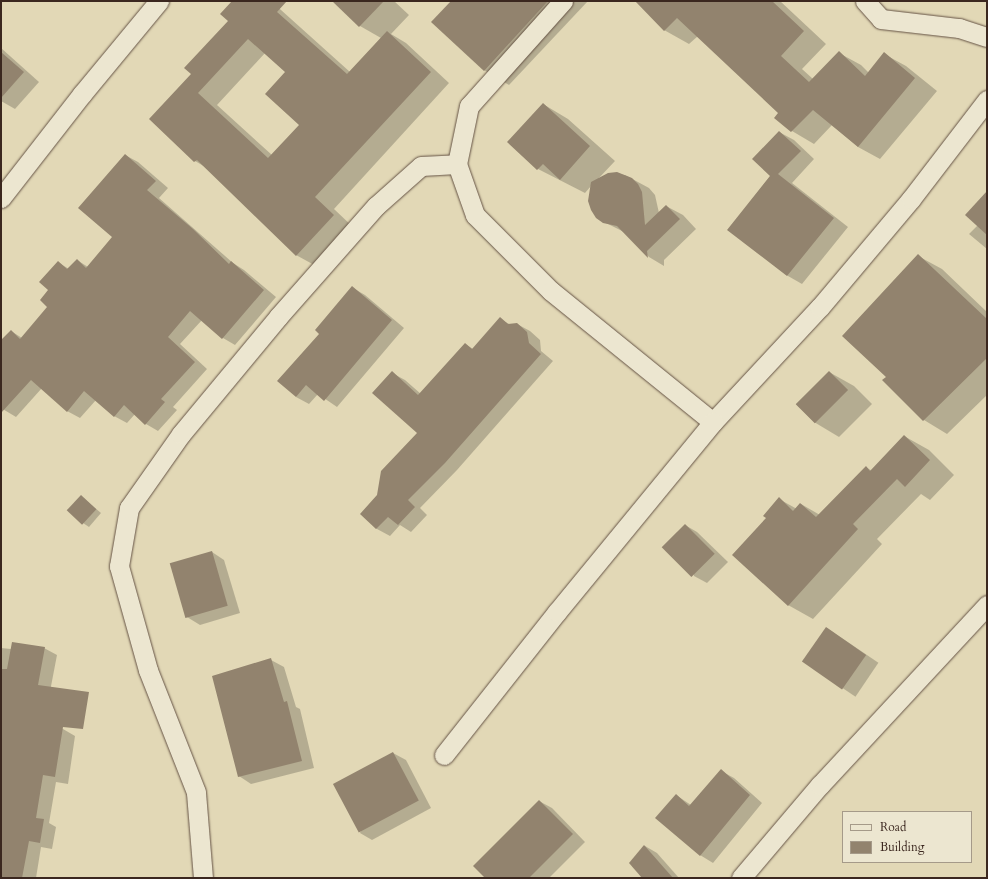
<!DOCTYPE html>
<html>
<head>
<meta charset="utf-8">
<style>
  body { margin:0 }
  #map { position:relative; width:988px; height:879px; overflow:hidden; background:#e2d8b6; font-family:Cardo,serif }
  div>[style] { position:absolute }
  .shadow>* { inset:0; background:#0003; transform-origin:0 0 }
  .building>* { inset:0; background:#92836e; transform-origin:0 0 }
  .roads { filter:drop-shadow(0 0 1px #655345) drop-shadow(0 0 1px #655345) }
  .minor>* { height:19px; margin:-9.5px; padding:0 9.5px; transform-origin:9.5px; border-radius:9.5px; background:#ece6d0 }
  span { translate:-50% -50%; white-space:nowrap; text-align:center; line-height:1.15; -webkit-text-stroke:3px #ece6d0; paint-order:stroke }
  .frame { position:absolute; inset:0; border:2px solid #3b271f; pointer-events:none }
  .legend { position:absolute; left:842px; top:811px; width:130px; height:52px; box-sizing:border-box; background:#ece6d0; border:1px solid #a59a89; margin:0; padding:5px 7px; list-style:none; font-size:12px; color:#3b271f }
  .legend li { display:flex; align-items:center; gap:8px; height:20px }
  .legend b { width:20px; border:1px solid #a59a89 }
</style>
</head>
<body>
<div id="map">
  <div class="shadow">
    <i style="clip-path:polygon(evenodd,233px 1px,271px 1px,350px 72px,381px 38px,360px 26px,334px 1px,394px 1px,409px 15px,391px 34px,406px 43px,449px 83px,334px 209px,353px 227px,316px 266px,296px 255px,207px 168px,195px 161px,193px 74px,229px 21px,233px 1px,265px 53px,286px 72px,301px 125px,272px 155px,217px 105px,265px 53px)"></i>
    <i style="clip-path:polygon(452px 1px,588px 1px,509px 85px,484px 70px)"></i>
    <i style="clip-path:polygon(646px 1px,780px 1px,826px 44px,802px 69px,813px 79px,839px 53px,861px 65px,869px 73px,884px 54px,906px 66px,937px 91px,880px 159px,858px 147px,832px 125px,814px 144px,792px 131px,775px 118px,780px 113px,698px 36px,689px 44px,664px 30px)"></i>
    <i style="clip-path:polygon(1px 48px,39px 82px,15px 109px,1px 101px)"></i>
    <i style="clip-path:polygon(543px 104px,568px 119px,615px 161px,598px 179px,608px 174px,625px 175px,649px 188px,655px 195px,659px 213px,666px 206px,683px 215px,696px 229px,664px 260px,664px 266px,649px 257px,626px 233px,604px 222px,591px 186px,585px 193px,538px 169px)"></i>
    <i style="clip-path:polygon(779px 132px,794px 140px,814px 159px,792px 183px,848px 227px,802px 284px,788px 276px,729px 229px,771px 175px)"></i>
    <i style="clip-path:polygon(125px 155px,138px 162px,168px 188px,159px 198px,233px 263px,244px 270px,276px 297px,235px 345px,223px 338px,202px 320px,180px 344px,207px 369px,173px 407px,177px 410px,158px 431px,146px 424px,135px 414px,127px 423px,114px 416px,96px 400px,80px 418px,67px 411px,42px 388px,16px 417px,1px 408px,1px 338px,3px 340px,11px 331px,22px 338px,49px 307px,50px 290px,59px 263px,69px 269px,77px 260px,88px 267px,114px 237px)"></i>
    <i style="clip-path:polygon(987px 192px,987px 249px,969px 234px,978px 225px)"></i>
    <i style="clip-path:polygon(918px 256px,942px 269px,987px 312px,987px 395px,947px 434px,924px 420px,884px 380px,887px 377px)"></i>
    <i style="clip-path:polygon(353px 288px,365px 295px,404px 328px,337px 407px,318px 394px,309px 404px,296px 397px)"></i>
    <i style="clip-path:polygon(500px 319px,511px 325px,517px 324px,530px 331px,540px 340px,541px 351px,553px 361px,457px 470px,420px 508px,427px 515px,411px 532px,400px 525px,390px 536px,377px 529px,361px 514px,378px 495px,419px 433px,392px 373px,405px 380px,421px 394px,465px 344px,473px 349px)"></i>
    <i style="clip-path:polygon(829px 372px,854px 386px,872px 404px,839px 437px,814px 422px,796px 404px)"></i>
    <i style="clip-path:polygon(904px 436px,929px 450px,954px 475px,930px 500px,921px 494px,877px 539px,882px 544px,813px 619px,788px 605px,767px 518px,779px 499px,797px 509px,801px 504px,820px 515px,866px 467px,872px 471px)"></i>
    <i style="clip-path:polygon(81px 496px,101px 513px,89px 527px,83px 523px)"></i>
    <i style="clip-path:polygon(685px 525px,697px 532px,728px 562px,707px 583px,694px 576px)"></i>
    <i style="clip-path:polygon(212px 552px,224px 560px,240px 613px,200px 625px,187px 617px)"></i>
    <i style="left:827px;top:628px;width:62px;height:41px;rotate:34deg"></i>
    <i style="clip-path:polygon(1px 648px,11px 649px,44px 648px,57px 655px,48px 702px,1px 694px)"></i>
    <i style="clip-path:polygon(271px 660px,284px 667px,296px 707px,300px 709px,314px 768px,251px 784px,239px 776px)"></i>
    <i style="clip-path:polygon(1px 721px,63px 729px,75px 736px,68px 784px,56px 782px,49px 823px,56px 827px,52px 849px,41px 847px,36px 878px,1px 878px)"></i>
    <i style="clip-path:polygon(393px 753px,406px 760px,431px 808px,372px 840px,360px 833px)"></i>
    <i style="clip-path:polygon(721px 771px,734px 778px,762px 803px,713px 863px,700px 855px,676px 795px,691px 805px)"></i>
    <i style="clip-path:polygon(539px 801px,552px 808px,585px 842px,549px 878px,486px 878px)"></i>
    <i style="clip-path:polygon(645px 846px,657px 853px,679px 878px,643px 878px)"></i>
  </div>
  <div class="building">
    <i style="clip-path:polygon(evenodd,232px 1px,287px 1px,277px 12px,347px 74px,387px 31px,431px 72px,315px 197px,334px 215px,296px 256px,197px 160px,194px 162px,149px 119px,191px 74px,184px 68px,228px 21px,220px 14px,232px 1px,248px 39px,285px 72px,265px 94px,299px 125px,268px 158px,198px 93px,248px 39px)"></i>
    <i style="clip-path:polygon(332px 1px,384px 1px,359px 27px)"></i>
    <i style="clip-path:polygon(451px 1px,548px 1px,484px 71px,431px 22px)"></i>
    <i style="clip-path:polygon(635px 1px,772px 1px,804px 31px,781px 56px,809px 82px,839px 51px,865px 76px,884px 52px,915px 78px,858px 147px,813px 110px,791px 132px,774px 118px,778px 113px,677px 18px,664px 31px)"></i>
    <i style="clip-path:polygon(1px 52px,24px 72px,1px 98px)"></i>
    <i style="clip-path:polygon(543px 103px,590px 146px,560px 180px,543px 164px,537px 170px,507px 142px)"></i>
    <i style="clip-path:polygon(779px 131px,801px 151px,778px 174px,834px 218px,787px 276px,727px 230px,770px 176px,752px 159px)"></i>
    <i style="clip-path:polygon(125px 154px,156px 181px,147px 190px,193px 229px,229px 264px,231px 261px,264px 290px,222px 339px,190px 311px,168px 337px,195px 362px,161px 399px,165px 402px,145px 425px,124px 405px,114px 417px,84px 391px,67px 412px,31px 380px,1px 413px,1px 340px,11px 330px,20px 339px,47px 307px,40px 300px,48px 290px,39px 282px,58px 261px,67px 269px,77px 259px,86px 268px,112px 237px,78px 208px)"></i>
    <i style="clip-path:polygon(617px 172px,632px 178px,638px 184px,642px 192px,645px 225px,666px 205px,680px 219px,647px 251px,648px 258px,617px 226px,603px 223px,596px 218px,591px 210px,588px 201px,591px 182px,608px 173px)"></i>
    <i style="clip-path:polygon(987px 191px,987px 235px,965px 215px)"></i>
    <i style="clip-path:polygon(918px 254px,987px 319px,987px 358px,923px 421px,882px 380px,886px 377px,842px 336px)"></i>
    <i style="clip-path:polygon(352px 286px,392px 320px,324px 401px,306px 385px,296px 397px,277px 381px,319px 334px,315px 330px)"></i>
    <i style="clip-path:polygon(500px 317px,508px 324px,517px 323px,527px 332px,529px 343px,541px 354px,445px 463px,408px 500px,415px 507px,398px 525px,388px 517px,376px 529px,360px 514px,377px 495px,381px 471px,417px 433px,372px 393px,392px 371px,418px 395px,465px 343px,472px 349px)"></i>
    <i style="left:829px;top:371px;width:27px;height:47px;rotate:45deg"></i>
    <i style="clip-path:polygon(904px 435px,930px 460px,905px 487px,897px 479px,853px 524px,858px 529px,788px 606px,732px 555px,766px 518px,763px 516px,779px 497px,793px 511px,800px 503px,816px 517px,866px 466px,870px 471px)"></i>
    <i style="left:81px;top:495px;width:21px;height:21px;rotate:43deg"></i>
    <i style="left:685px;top:524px;width:42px;height:33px;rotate:45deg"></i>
    <i style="left:212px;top:551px;width:57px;height:44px;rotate:74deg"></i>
    <i style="left:826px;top:627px;width:49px;height:42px;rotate:35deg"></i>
    <i style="clip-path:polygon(12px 642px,45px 647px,38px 685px,89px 692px,83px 729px,63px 727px,55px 777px,43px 775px,36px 818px,44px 819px,40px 843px,29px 841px,22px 878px,1px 878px,1px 669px,7px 669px)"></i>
    <i style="clip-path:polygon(271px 658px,284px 702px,287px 701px,302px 761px,238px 777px,212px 676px)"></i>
    <i style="left:393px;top:752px;width:55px;height:68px;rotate:62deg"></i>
    <i style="clip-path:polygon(721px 769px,750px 795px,700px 856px,655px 818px,676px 794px,689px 806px)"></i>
    <i style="clip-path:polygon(539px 800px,573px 834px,529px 878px,485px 878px,473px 866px)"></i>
    <i style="clip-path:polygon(644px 845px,673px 878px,642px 878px,629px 863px)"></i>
  </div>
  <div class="roads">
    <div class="minor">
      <i style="left:563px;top:1px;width:141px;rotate:131.8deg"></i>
      <i style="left:469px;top:106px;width:59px;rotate:101.7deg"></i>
      <i style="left:457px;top:164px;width:54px;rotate:70.6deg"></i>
      <i style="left:475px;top:215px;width:107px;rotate:45deg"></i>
      <i style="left:551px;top:291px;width:208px;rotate:39deg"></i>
      <i style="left:713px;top:422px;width:157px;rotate:-47.1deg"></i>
      <i style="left:820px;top:307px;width:141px;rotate:-49.9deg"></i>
      <i style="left:911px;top:199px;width:125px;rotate:-52.5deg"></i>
      <i style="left:865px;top:1px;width:24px;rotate:48deg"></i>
      <i style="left:881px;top:19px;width:79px;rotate:6.6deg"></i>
      <i style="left:959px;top:28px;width:29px;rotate:18deg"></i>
      <i style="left:1px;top:198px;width:132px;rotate:-52.1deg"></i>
      <i style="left:82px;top:94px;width:121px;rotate:-50.4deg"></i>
      <i style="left:444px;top:755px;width:182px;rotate:-51.7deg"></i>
      <i style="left:557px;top:612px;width:246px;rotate:-50.6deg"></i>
      <i style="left:203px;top:878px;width:86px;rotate:-94.7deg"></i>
      <i style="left:196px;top:792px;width:131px;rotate:-111.5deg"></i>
      <i style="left:148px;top:670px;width:108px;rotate:-105.6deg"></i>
      <i style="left:119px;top:566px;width:59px;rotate:-80.2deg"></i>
      <i style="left:129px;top:508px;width:90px;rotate:-54.9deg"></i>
      <i style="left:181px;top:434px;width:152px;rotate:-50.3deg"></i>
      <i style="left:278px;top:317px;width:148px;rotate:-48.6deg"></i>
      <i style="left:376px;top:206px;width:60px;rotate:-41.6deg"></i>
      <i style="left:421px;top:166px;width:36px;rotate:-3deg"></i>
      <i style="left:741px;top:878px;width:122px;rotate:-49.7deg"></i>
      <i style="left:820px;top:785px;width:246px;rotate:-47.1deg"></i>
    </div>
  </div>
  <div class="frame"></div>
  <ul class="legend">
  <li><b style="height:5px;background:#ece6d0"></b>Road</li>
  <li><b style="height:11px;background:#92836e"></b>Building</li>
  </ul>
</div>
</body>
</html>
